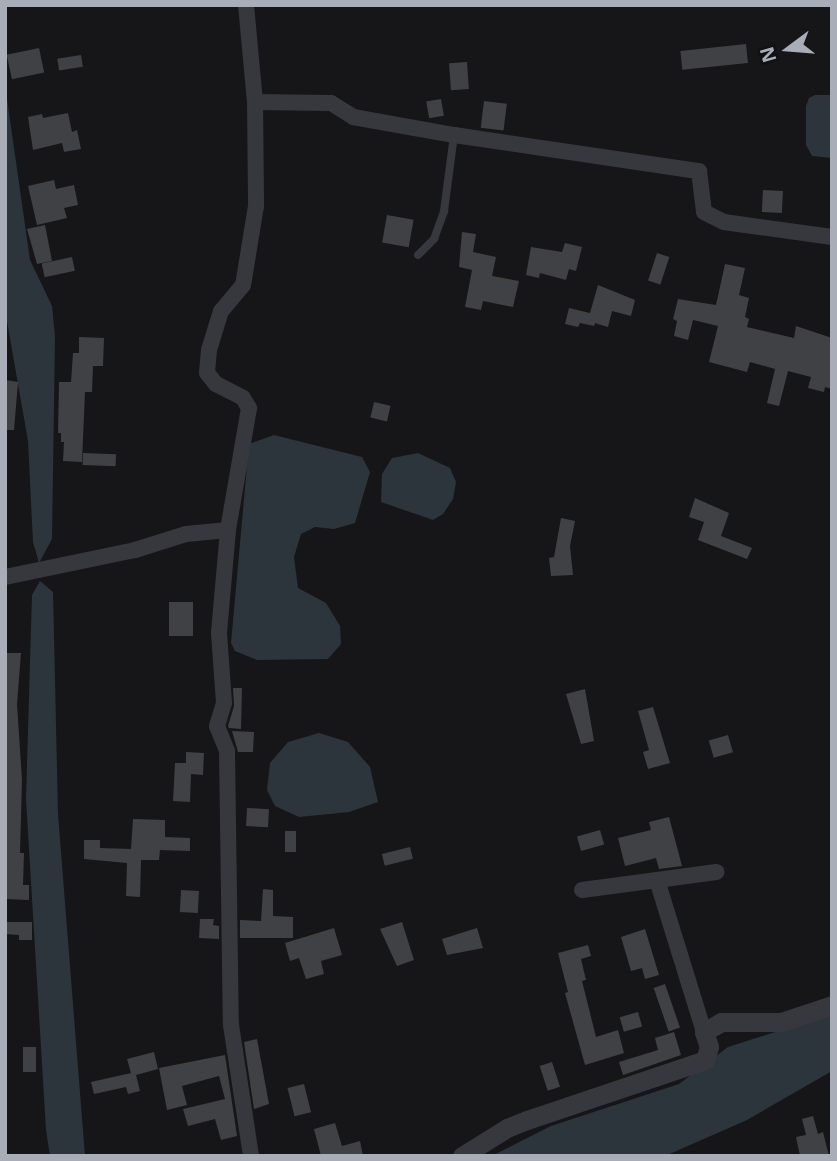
<!DOCTYPE html>
<html>
<head>
<meta charset="utf-8">
<style>
  body { margin:0 }
  #map { position:relative; width:837px; height:1161px; overflow:hidden; background:#161618; font-family:"Noto Sans",sans-serif }
  div>[style] { position:absolute }
  .water>* { inset:0; background:#2c353c }
  .building>* { inset:0; background:#404145; transform-origin:0 0 }
  .service>* { height:8px; margin:-4px; padding:0 4px; transform-origin:4px; border-radius:4px; background:#37383d }
  .minor>* { height:16px; margin:-8px; padding:0 8px; transform-origin:8px; border-radius:8px; background:#37383d }
  .tertiary>* { height:19px; margin:-9.5px; padding:0 9.5px; transform-origin:9.5px; border-radius:9.5px; background:#37383d }
  span { translate:-50% -50%; white-space:nowrap; text-align:center; line-height:1.15; -webkit-text-stroke:7px #111113; paint-order:stroke }
  .frame { position:absolute; inset:0; border:7px solid #a8adb8; pointer-events:none }
  .north { position:absolute; left:753px; top:14px; width:70px; height:70px; -webkit-text-stroke:5px #111113; paint-order:stroke; rotate:254deg; font-size:19px; font-weight:700; line-height:28px; text-align:center; color:#a8adb8 }
  .north::after { content:''; display:block; margin:auto; width:24px; height:32px; background:#a8adb8; clip-path:polygon(50% 0,100% 100%,50% 72%,0 100%) }
</style>
</head>
<body>
<div id="map">
  <div class="water">
    <i style="clip-path:polygon(5px 85px,30px 260px,52px 306px,55px 337px,52px 539px,39px 563px,33px 542px,28px 441px,5px 310px)"></i>
    <i style="clip-path:polygon(815px 95px,832px 95px,832px 158px,812px 156px,806px 145px,806px 106px,809px 98px)"></i>
    <i style="clip-path:polygon(274px 435px,362px 457px,370px 472px,355px 523px,334px 529px,315px 527px,301px 534px,294px 557px,298px 588px,326px 603px,340px 626px,341px 644px,328px 659px,257px 660px,235px 651px,231px 643px,249px 444px)"></i>
    <i style="clip-path:polygon(418px 453px,450px 468px,456px 482px,453px 499px,443px 514px,433px 520px,381px 502px,382px 474px,392px 458px)"></i>
    <i style="clip-path:polygon(40px 581px,53px 592px,58px 814px,85px 1156px,50px 1156px,46px 1130px,26px 799px,32px 595px)"></i>
    <i style="clip-path:polygon(319px 733px,348px 742px,370px 767px,378px 802px,349px 812px,299px 817px,275px 806px,267px 790px,270px 763px,288px 742px)"></i>
    <i style="clip-path:polygon(832px 1014px,832px 1071px,747px 1120px,665px 1156px,492px 1156px,551px 1126px,679px 1084px,728px 1047px)"></i>
  </div>
  <div class="building">
    <i style="left:746px;top:44px;width:19px;height:66px;rotate:84deg"></i>
    <i style="left:39px;top:48px;width:25px;height:33px;rotate:78deg"></i>
    <i style="left:81px;top:55px;width:12px;height:24px;rotate:81deg"></i>
    <i style="left:467px;top:62px;width:27px;height:18px;rotate:86deg"></i>
    <i style="left:441px;top:99px;width:17px;height:15px;rotate:80deg"></i>
    <i style="left:484px;top:101px;width:23px;height:27px;rotate:7deg"></i>
    <i style="clip-path:polygon(68px 113px,72px 132px,77px 130px,81px 149px,64px 152px,62px 143px,33px 150px,28px 117px,42px 114px,43px 118px)"></i>
    <i style="clip-path:polygon(54px 180px,56px 189px,74px 185px,78px 205px,64px 208px,67px 218px,37px 225px,28px 186px)"></i>
    <i style="left:763px;top:190px;width:20px;height:22px;rotate:3deg"></i>
    <i style="left:387px;top:215px;width:27px;height:28px;rotate:10deg"></i>
    <i style="clip-path:polygon(45px 225px,52px 261px,37px 264px,27px 229px)"></i>
    <i style="clip-path:polygon(462px 232px,476px 234px,473px 252px,496px 257px,492px 276px,519px 281px,513px 307px,483px 301px,481px 310px,465px 307px,472px 270px,459px 267px)"></i>
    <i style="clip-path:polygon(565px 243px,582px 247px,576px 271px,569px 269px,566px 280px,540px 273px,539px 278px,526px 275px,531px 247px,562px 252px)"></i>
    <i style="left:657px;top:253px;width:13px;height:29px;rotate:18deg"></i>
    <i style="left:72px;top:257px;width:14px;height:31px;rotate:78deg"></i>
    <i style="clip-path:polygon(725px 264px,745px 268px,739px 295px,749px 298px,745px 317px,749px 319px,747px 327px,794px 338px,796px 326px,832px 338px,832px 389px,825px 387px,824px 392px,808px 388px,811px 377px,788px 371px,779px 406px,767px 403px,775px 369px,750px 362px,747px 372px,709px 362px,718px 326px,693px 320px,688px 340px,674px 336px,677px 321px,673px 319px,678px 299px,716px 305px)"></i>
    <i style="clip-path:polygon(598px 285px,635px 300px,631px 316px,612px 311px,608px 327px,595px 323px,594px 326px,580px 323px,578px 327px,565px 324px,569px 308px,590px 313px)"></i>
    <i style="clip-path:polygon(79px 337px,104px 338px,103px 366px,93px 366px,92px 392px,85px 392px,82px 462px,63px 461px,64px 442px,61px 442px,61px 433px,58px 433px,59px 382px,71px 382px,73px 353px,79px 353px)"></i>
    <i style="clip-path:polygon(5px 380px,18px 382px,14px 430px,5px 430px)"></i>
    <i style="left:374px;top:402px;width:17px;height:16px;rotate:13deg"></i>
    <i style="left:83px;top:453px;width:33px;height:12px;rotate:2deg"></i>
    <i style="clip-path:polygon(695px 498px,729px 513px,721px 536px,752px 548px,747px 559px,698px 540px,704px 522px,689px 517px)"></i>
    <i style="clip-path:polygon(561px 518px,575px 521px,570px 546px,573px 575px,551px 576px,549px 558px,554px 557px)"></i>
    <i style="left:169px;top:602px;width:24px;height:34px"></i>
    <i style="clip-path:polygon(5px 653px,21px 653px,17px 704px,22px 780px,20px 853px,24px 853px,23px 885px,29px 885px,29px 900px,5px 899px)"></i>
    <i style="clip-path:polygon(233px 688px,242px 688px,241px 729px,229px 728px,228px 726px,234px 706px)"></i>
    <i style="clip-path:polygon(585px 689px,594px 741px,581px 744px,566px 694px)"></i>
    <i style="clip-path:polygon(653px 707px,670px 763px,648px 769px,643px 752px,649px 750px,638px 711px)"></i>
    <i style="clip-path:polygon(232px 731px,254px 732px,253px 752px,238px 752px)"></i>
    <i style="left:728px;top:735px;width:18px;height:20px;rotate:74deg"></i>
    <i style="clip-path:polygon(186px 752px,204px 753px,203px 775px,191px 774px,190px 802px,173px 801px,175px 763px,186px 763px)"></i>
    <i style="left:247px;top:808px;width:22px;height:18px;rotate:3deg"></i>
    <i style="clip-path:polygon(669px 817px,682px 866px,659px 869px,656px 858px,625px 866px,618px 838px,651px 830px,649px 822px)"></i>
    <i style="clip-path:polygon(133px 819px,165px 820px,165px 837px,190px 838px,190px 851px,160px 850px,159px 860px,141px 860px,140px 897px,126px 896px,127px 863px,84px 859px,84px 840px,100px 840px,100px 848px,131px 849px)"></i>
    <i style="left:600px;top:830px;width:15px;height:24px;rotate:74deg"></i>
    <i style="left:285px;top:831px;width:11px;height:21px"></i>
    <i style="left:410px;top:847px;width:12px;height:29px;rotate:76deg"></i>
    <i style="clip-path:polygon(263px 889px,273px 890px,273px 916px,293px 917px,293px 938px,240px 938px,240px 920px,261px 921px)"></i>
    <i style="left:181px;top:890px;width:18px;height:22px;rotate:3deg"></i>
    <i style="clip-path:polygon(200px 919px,214px 919px,213px 925px,219px 926px,219px 939px,199px 938px)"></i>
    <i style="clip-path:polygon(5px 922px,32px 922px,32px 940px,19px 940px,19px 935px,5px 934px)"></i>
    <i style="clip-path:polygon(402px 922px,414px 960px,397px 966px,380px 929px)"></i>
    <i style="clip-path:polygon(334px 928px,342px 955px,321px 961px,324px 974px,306px 979px,299px 958px,290px 961px,285px 943px)"></i>
    <i style="clip-path:polygon(477px 928px,483px 948px,447px 955px,442px 939px)"></i>
    <i style="clip-path:polygon(645px 929px,659px 975px,645px 979px,642px 968px,631px 971px,621px 937px)"></i>
    <i style="clip-path:polygon(588px 945px,591px 956px,581px 959px,586px 980px,582px 981px,596px 1037px,618px 1030px,624px 1053px,585px 1065px,565px 993px,568px 992px,558px 953px)"></i>
    <i style="left:665px;top:984px;width:46px;height:12px;rotate:71deg"></i>
    <i style="left:638px;top:1012px;width:15px;height:19px;rotate:74deg"></i>
    <i style="clip-path:polygon(674px 1032px,681px 1055px,623px 1075px,619px 1062px,658px 1050px,655px 1038px)"></i>
    <i style="clip-path:polygon(257px 1039px,269px 1104px,254px 1109px,244px 1042px)"></i>
    <i style="left:23px;top:1047px;width:13px;height:25px"></i>
    <i style="clip-path:polygon(154px 1052px,158px 1069px,136px 1075px,140px 1091px,128px 1094px,126px 1087px,94px 1094px,91px 1082px,131px 1073px,127px 1059px)"></i>
    <i style="clip-path:polygon(225px 1055px,237px 1136px,221px 1140px,215px 1119px,188px 1126px,183px 1109px,225px 1099px,219px 1076px,182px 1086px,187px 1105px,167px 1110px,159px 1068px)"></i>
    <i style="left:552px;top:1062px;width:26px;height:13px;rotate:72deg"></i>
    <i style="left:304px;top:1084px;width:29px;height:17px;rotate:76deg"></i>
    <i style="clip-path:polygon(813px 1116px,818px 1134px,823px 1132px,829px 1156px,800px 1156px,796px 1137px,806px 1135px,802px 1119px)"></i>
    <i style="clip-path:polygon(335px 1123px,342px 1146px,360px 1141px,363px 1156px,321px 1156px,314px 1129px)"></i>
  </div>
  <div class="service">
    <i style="left:418px;top:255px;width:23px;rotate:-45deg"></i>
    <i style="left:434px;top:239px;width:30px;rotate:-70deg"></i>
    <i style="left:444px;top:211px;width:77px;rotate:-82.5deg"></i>
  </div>
  <div class="minor">
    <i style="left:246px;top:5px;width:97px;rotate:84.7deg"></i>
    <i style="left:255px;top:102px;width:104px;rotate:89.4deg"></i>
    <i style="left:256px;top:206px;width:80px;rotate:99.3deg"></i>
    <i style="left:243px;top:285px;width:34px;rotate:130deg"></i>
    <i style="left:221px;top:311px;width:41px;rotate:107.1deg"></i>
    <i style="left:209px;top:350px;width:23px;rotate:95deg"></i>
    <i style="left:207px;top:373px;width:14px;rotate:51deg"></i>
    <i style="left:216px;top:384px;width:30px;rotate:27deg"></i>
    <i style="left:243px;top:398px;width:12px;rotate:59deg"></i>
    <i style="left:249px;top:408px;width:124px;rotate:99.8deg"></i>
    <i style="left:228px;top:530px;width:103px;rotate:95deg"></i>
    <i style="left:219px;top:633px;width:70px;rotate:85.9deg"></i>
    <i style="left:224px;top:703px;width:24px;rotate:107deg"></i>
    <i style="left:217px;top:726px;width:27px;rotate:68deg"></i>
    <i style="left:227px;top:751px;width:274px;rotate:89.2deg"></i>
    <i style="left:231px;top:1025px;width:133px;rotate:81.3deg"></i>
    <i style="left:255px;top:102px;width:76px;rotate:0.8deg"></i>
    <i style="left:331px;top:103px;width:26px;rotate:32deg"></i>
    <i style="left:353px;top:117px;width:103px;rotate:10.1deg"></i>
    <i style="left:454px;top:135px;width:248px;rotate:8.4deg"></i>
    <i style="left:699px;top:171px;width:41px;rotate:83deg"></i>
    <i style="left:704px;top:212px;width:22px;rotate:27deg"></i>
    <i style="left:724px;top:222px;width:109px;rotate:7.9deg"></i>
    <i style="left:5px;top:577px;width:133px;rotate:-11.7deg"></i>
    <i style="left:135px;top:550px;width:53px;rotate:-17.4deg"></i>
    <i style="left:186px;top:534px;width:42px;rotate:-5.4deg"></i>
    <i style="left:582px;top:890px;width:76px;rotate:-7.6deg"></i>
    <i style="left:704px;top:1032px;width:159px;rotate:-107.2deg"></i>
    <i style="left:657px;top:880px;width:60px;rotate:-7.7deg"></i>
  </div>
  <div class="tertiary">
    <i style="left:462px;top:1156px;width:53px;rotate:-31.9deg"></i>
    <i style="left:507px;top:1128px;width:22px;rotate:-22deg"></i>
    <i style="left:527px;top:1120px;width:188px;rotate:-18.6deg"></i>
    <i style="left:705px;top:1060px;width:14px;rotate:-73deg"></i>
    <i style="left:709px;top:1047px;width:16px;rotate:-108deg"></i>
    <i style="left:704px;top:1032px;width:20px;rotate:-30deg"></i>
    <i style="left:721px;top:1022px;width:60px"></i>
    <i style="left:781px;top:1022px;width:54px;rotate:-18.4deg"></i>
  </div>
  <div class="frame"></div>
  <div class="north">N</div>
</div>
</body>
</html>
